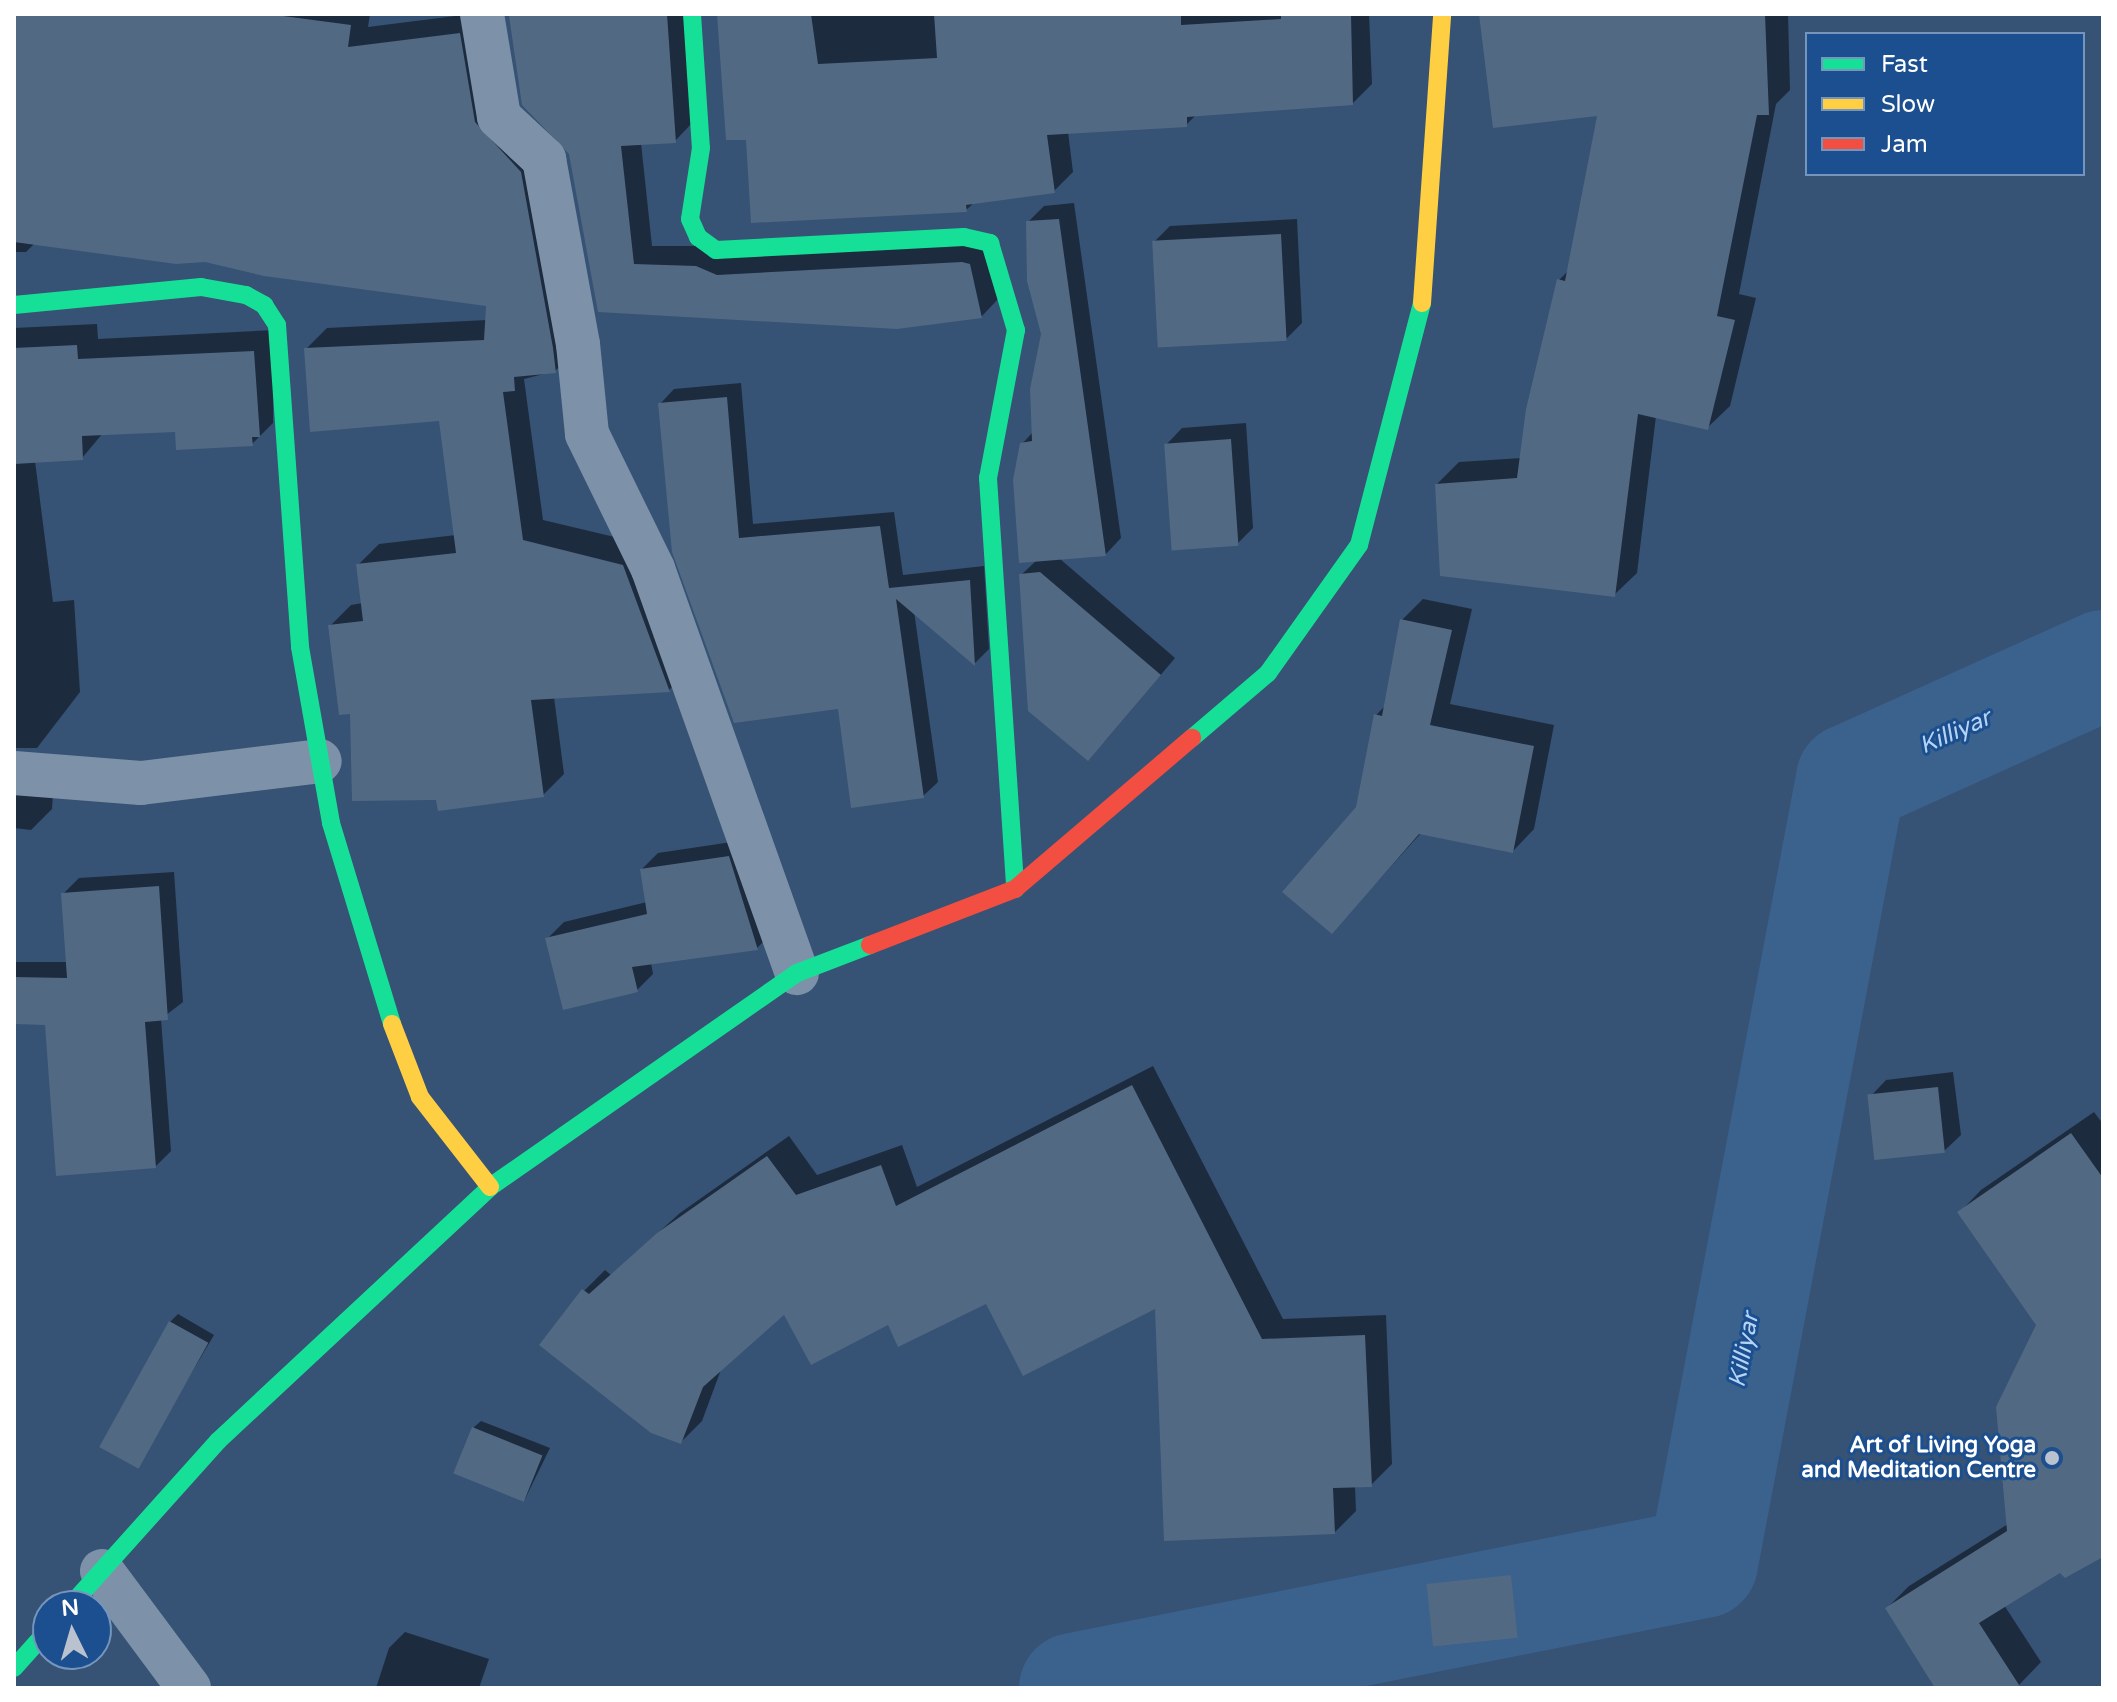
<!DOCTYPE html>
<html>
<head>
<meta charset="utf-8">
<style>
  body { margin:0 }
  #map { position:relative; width:2117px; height:1702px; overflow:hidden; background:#365274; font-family:"Varela Round",sans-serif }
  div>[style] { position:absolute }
  .shadow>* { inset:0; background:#0007 }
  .river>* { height:110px; margin:-55px; padding:0 55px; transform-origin:55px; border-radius:55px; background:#3b618d }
  .building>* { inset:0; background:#526984; transform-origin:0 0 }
  .street>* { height:44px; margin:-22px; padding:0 22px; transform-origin:22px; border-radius:22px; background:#7d92a8 }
  .fast>* { height:18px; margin:-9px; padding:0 9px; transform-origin:9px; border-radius:9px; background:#16e098 }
  .slow>* { height:18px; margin:-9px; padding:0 9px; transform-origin:9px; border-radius:9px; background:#ffcf43 }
  .jam>* { height:18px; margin:-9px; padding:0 9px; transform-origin:9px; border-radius:9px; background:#f24e42 }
  .dots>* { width:22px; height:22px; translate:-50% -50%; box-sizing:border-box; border:4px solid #1b4f8f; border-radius:50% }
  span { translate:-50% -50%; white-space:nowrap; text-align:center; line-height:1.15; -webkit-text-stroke:6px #1b4f8f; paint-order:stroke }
  .poi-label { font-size:22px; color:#fff; font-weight:700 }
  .right { translate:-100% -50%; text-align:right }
  .water-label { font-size:24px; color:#b5d3f5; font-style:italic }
  .frame { position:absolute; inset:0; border:16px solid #fff; pointer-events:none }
  .legend { position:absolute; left:1805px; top:32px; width:280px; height:144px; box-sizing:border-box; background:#1b4f8f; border:2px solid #7695bc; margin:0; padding:10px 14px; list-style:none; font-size:24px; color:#fff }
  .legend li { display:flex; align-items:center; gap:16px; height:40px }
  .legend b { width:40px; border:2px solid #7695bc }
  .north { position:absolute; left:32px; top:1590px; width:80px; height:80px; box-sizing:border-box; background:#1b4f8f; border:2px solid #7695bc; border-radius:50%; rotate:355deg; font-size:22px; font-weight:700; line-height:32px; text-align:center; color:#fff }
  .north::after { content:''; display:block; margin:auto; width:28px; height:36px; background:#b9c2ce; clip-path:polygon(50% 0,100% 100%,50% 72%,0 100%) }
</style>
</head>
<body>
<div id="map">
  <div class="shadow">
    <i style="clip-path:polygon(14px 14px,370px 14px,368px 27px,471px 14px,495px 101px,541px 150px,576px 350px,555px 371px,524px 379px,543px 520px,644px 544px,690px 669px,669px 690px,554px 697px,564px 774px,543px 795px,438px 798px,352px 711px,330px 626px,351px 605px,363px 603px,358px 565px,379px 544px,456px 535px,440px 419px,306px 349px,327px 328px,487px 320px,488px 305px,206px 260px,35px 243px,26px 252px,14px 252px)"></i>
    <i style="clip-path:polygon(514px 14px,688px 14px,693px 122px,675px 141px,641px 143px,652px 246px,988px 246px,1000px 297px,982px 316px,599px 310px,570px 154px,511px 17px)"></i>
    <i style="clip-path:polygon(717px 14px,1369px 14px,1372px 84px,1353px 103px,1197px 114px,1186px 125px,1068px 132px,1073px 172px,1054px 191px,975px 202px,966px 210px,748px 138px)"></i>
    <i style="clip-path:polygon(1481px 14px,1788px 14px,1790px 90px,1776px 104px,1739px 294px,1756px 298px,1730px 406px,1707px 428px,1656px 416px,1637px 573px,1614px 595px,1437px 484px,1459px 462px,1522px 458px,1559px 280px,1569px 270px,1599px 114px)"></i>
    <i style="clip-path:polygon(1074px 203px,1121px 538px,1105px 555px,1059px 558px,1175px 658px,1104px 742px,1021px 575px,1037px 560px,1022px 444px,1033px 432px,1043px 334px,1028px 222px,1044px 206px)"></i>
    <i style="clip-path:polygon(1297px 219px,1302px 323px,1286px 339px,1154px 242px,1170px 226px)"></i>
    <i style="clip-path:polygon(97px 324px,98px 339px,274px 330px,273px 423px,252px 444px,177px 430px,103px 433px,82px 458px,35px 461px,53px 602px,74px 600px,80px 692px,37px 748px,14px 748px,14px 328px)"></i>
    <i style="clip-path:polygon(741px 383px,753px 524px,894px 512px,903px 575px,984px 566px,989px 649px,975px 663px,914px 611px,938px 782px,923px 796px,840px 706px,736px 721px,660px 404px,674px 389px)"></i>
    <i style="clip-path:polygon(1246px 423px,1253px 528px,1237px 544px,1166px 445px,1182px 428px)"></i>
    <i style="clip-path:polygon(1423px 599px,1472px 609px,1450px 704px,1554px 725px,1534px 829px,1513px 851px,1421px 833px,1332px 932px,1376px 715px,1386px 705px,1402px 620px)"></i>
    <i style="clip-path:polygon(14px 760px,54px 779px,52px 809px,31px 830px,14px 828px)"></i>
    <i style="clip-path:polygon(745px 840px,773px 932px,757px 948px,651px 963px,653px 974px,637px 990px,548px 938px,564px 922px,647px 902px,642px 869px,658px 853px)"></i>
    <i style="clip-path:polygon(174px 872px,183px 1002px,161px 1019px,171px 1151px,156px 1166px,47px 1023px,14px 1022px,14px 962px,68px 962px,63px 894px,79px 878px)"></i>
    <i style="clip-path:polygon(1153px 1066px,1283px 1319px,1386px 1315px,1392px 1464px,1371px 1485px,1355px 1486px,1356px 1511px,1335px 1532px,1157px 1306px,986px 1302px,888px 1322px,785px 1312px,722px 1367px,702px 1421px,681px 1442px,584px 1291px,605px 1270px,611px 1275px,680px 1213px,789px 1136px,817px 1175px,902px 1145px,917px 1187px)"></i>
    <i style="clip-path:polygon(1953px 1072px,1961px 1135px,1944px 1151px,1870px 1097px,1886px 1080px)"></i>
    <i style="clip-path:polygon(2094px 1112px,2103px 1124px,2103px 1556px,2061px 1570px,2004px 1605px,2041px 1662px,2019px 1685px,1937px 1688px,1887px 1608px,1909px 1586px,2008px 1524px,2038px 1325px,1959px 1213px,1981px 1190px)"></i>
    <i style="clip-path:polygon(178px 1314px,214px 1335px,137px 1465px,170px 1322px)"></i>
    <i style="clip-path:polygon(481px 1421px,550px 1448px,525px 1499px,473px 1428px)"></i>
    <i style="clip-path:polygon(1527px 1560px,1533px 1620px,1517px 1636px,1429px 1585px,1445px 1569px)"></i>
    <i style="clip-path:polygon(405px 1632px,489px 1659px,479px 1688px,376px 1688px,389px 1648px)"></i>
  </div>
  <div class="river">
    <i style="left:1074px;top:1688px;width:641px;rotate:-11.24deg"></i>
    <i style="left:1703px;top:1563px;width:798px;rotate:-79.31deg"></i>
    <i style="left:1851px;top:779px;width:277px;rotate:-24.3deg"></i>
  </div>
  <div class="building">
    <i style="clip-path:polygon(14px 14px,268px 14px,351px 25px,348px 47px,460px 33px,475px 122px,521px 172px,553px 348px,556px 373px,514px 377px,515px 391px,503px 392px,523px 540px,623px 565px,670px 692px,531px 700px,544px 797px,438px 811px,436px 800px,352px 801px,350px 714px,339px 715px,328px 625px,363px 621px,356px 564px,456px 553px,439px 421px,310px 432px,304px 348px,484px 340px,486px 306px,264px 276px,205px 262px,176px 264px,14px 242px)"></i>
    <i style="clip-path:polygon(667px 14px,676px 143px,621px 146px,634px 264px,696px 266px,717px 275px,962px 262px,970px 264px,982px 318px,897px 329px,598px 312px,569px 154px,522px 105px,509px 16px)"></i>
    <i style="clip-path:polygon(717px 14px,811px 14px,818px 64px,937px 58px,934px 14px,1181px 14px,1181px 25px,1281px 19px,1281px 14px,1351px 14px,1353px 105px,1187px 117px,1187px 127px,1047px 135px,1055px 193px,966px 205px,967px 212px,751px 223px,746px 140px,726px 140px)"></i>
    <i style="clip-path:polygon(1479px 14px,1765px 14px,1769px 115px,1757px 115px,1717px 316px,1735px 320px,1708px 430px,1638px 414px,1615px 597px,1440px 576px,1435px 484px,1517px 478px,1526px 409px,1557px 279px,1565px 281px,1597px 116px,1493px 128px)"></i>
    <i style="clip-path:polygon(1059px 219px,1106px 556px,1019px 563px,1013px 480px,1020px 443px,1032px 441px,1030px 389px,1041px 334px,1027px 281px,1026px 221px)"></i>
    <i style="left:1281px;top:234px;width:107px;height:129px;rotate:87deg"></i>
    <i style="clip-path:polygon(77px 345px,78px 359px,254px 351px,260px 437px,252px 437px,253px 446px,176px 450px,175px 432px,82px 436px,83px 460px,14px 464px,14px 348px)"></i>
    <i style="clip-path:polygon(727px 397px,739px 538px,880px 526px,889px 588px,970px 580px,975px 666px,896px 599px,924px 798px,851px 808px,838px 709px,734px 723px,672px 552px,658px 403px)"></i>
    <i style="left:1231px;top:439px;width:107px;height:67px;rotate:86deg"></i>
    <i style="clip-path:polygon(1040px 572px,1161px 675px,1088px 761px,1028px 711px,1019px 574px)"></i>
    <i style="clip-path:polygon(1400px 619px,1452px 630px,1430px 725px,1534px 746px,1513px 853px,1419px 834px,1332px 934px,1282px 892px,1356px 807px,1374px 714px,1382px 716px)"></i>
    <i style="clip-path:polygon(729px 856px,758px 950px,632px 967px,638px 992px,563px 1010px,545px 938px,647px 914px,640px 869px)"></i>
    <i style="clip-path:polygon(159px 886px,168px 1020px,145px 1022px,156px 1168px,56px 1176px,45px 1025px,14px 1024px,14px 977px,67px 978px,61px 893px)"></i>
    <i style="clip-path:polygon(1132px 1085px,1262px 1339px,1365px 1335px,1372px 1487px,1333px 1488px,1335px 1534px,1164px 1541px,1155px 1309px,1023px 1376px,986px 1304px,898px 1347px,888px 1325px,811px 1365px,784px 1315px,703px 1387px,681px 1444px,651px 1433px,539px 1345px,582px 1289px,589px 1294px,657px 1233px,767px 1156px,796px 1195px,881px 1165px,896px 1206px)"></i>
    <i style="left:1938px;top:1087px;width:66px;height:71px;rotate:84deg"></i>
    <i style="clip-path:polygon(2071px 1133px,2103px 1178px,2103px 1557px,2065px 1578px,2060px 1573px,1979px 1623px,2021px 1688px,1935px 1688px,1885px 1608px,2007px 1531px,1996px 1407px,2036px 1325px,1957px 1212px)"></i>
    <i style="left:169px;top:1321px;width:45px;height:144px;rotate:29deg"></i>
    <i style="left:472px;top:1427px;width:76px;height:50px;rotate:22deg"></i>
    <i style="left:1511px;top:1575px;width:63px;height:85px;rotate:84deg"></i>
  </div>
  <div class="street">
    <i style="left:482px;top:14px;width:104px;rotate:80.6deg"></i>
    <i style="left:499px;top:117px;width:62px;rotate:43deg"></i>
    <i style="left:544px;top:159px;width:188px;rotate:79.6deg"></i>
    <i style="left:578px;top:344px;width:90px;rotate:84.3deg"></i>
    <i style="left:587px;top:434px;width:150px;rotate:63.9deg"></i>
    <i style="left:653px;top:569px;width:429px;rotate:70.4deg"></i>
    <i style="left:14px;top:773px;width:127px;rotate:4.5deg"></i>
    <i style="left:141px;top:783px;width:180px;rotate:-7deg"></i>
    <i style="left:102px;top:1571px;width:146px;rotate:53.4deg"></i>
  </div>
  <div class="fast">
    <i style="left:692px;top:14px;width:134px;rotate:86.2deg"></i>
    <i style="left:701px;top:148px;width:72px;rotate:98.8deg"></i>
    <i style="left:690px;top:219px;width:20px;rotate:66deg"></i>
    <i style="left:698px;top:237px;width:22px;rotate:36deg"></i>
    <i style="left:716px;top:250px;width:248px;rotate:-3deg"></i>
    <i style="left:964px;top:237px;width:27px;rotate:13deg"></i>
    <i style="left:990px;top:243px;width:91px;rotate:73.4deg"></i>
    <i style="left:1016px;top:330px;width:151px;rotate:100.7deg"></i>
    <i style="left:988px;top:478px;width:412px;rotate:86.2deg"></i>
    <i style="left:14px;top:305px;width:188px;rotate:-5.5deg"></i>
    <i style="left:201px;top:287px;width:46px;rotate:10.1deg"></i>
    <i style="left:246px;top:295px;width:21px;rotate:29deg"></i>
    <i style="left:264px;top:305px;width:24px;rotate:57deg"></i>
    <i style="left:277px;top:325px;width:323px;rotate:85.9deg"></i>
    <i style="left:300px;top:647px;width:179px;rotate:80deg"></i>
    <i style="left:331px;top:823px;width:210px;rotate:73.1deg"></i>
    <i style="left:1192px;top:738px;width:100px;rotate:-40.5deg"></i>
    <i style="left:1268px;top:673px;width:157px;rotate:-54.6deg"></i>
    <i style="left:1359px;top:545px;width:250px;rotate:-75.4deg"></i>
    <i style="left:70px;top:1606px;width:222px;rotate:-48.1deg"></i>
    <i style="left:218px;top:1441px;width:372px;rotate:-43deg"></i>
    <i style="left:490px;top:1187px;width:374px;rotate:-34.9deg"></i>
    <i style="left:797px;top:973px;width:78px;rotate:-21deg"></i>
    <i style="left:14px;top:1668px;width:51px;rotate:-48.2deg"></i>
  </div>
  <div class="slow">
    <i style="left:1422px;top:303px;width:290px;rotate:-86deg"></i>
    <i style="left:392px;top:1024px;width:78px;rotate:69deg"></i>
    <i style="left:420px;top:1097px;width:114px;rotate:52.1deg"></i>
  </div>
  <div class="jam">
    <i style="left:870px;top:945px;width:155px;rotate:-21.1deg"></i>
    <i style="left:1015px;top:889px;width:233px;rotate:-40.5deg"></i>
  </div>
  <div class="dots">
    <i style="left:2052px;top:1458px;background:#b9c2ce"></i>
  </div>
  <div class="poi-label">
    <span class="right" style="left:2036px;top:1458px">Art of Living Yoga<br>and Meditation Centre</span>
  </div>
  <div class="water-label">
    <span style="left:1955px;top:732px;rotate:-24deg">Killiyar</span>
    <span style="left:1744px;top:1350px;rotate:-79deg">Killiyar</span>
  </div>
  <div class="frame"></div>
  <ul class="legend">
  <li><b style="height:10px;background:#16e098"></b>Fast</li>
  <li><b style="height:10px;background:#ffcf43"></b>Slow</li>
  <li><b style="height:10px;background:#f24e42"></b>Jam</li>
  </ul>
  <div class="north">N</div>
</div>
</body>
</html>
